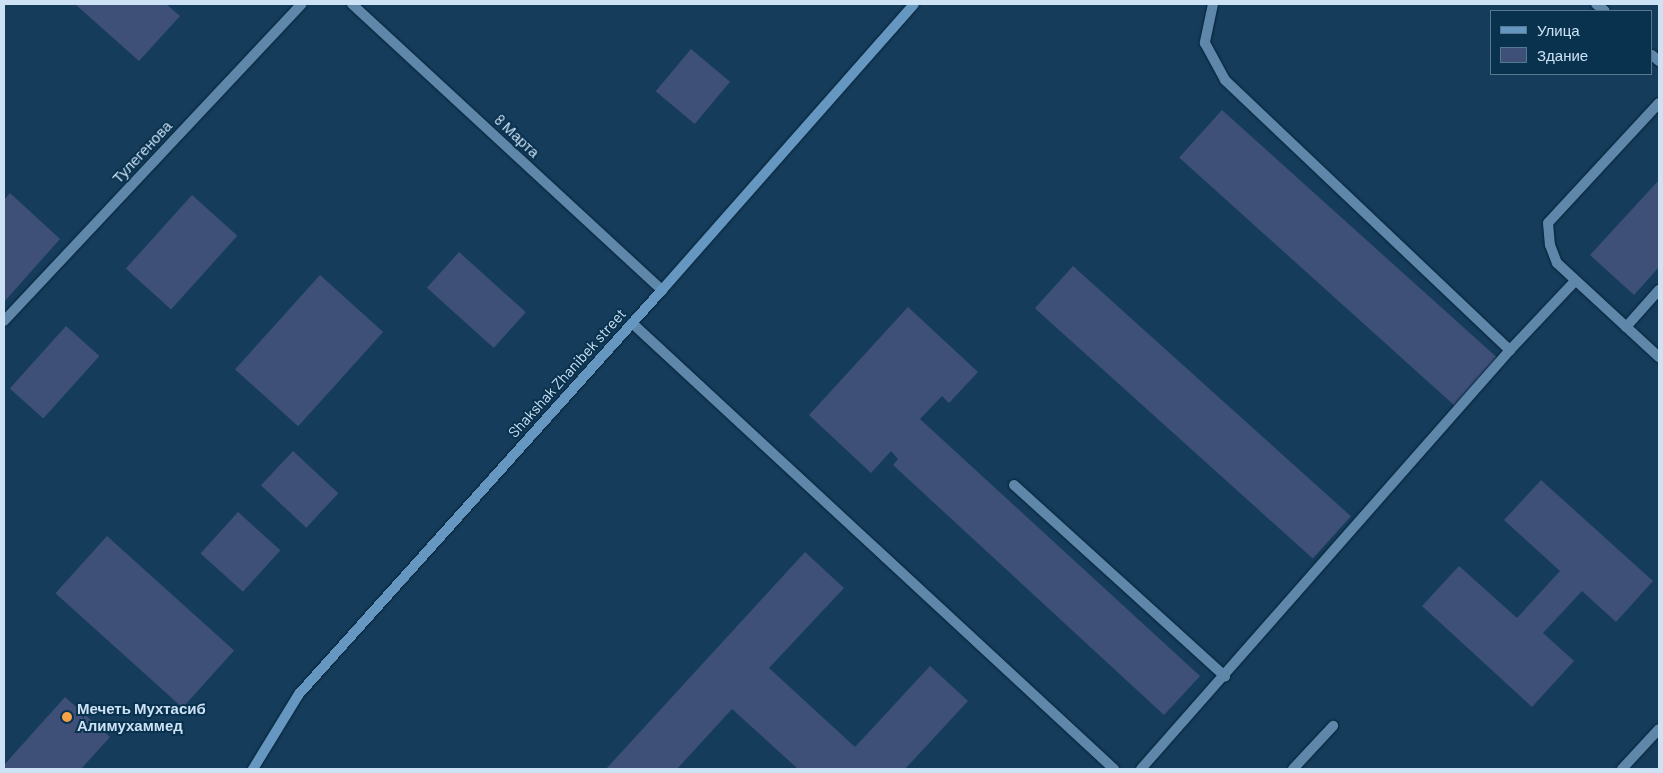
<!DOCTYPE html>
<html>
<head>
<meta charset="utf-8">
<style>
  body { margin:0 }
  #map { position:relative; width:1663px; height:773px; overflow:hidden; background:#153c5a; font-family:Barlow,sans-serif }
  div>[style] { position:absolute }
  .building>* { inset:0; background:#3e5077; transform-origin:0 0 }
  .roads { filter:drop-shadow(0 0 1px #052238) drop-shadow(0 0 1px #052238) }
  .lane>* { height:10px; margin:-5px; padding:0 5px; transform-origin:5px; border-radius:5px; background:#5f87a9 }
  .street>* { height:10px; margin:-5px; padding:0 5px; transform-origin:5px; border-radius:5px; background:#5f87a9 }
  .secondary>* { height:10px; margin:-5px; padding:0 5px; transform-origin:5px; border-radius:5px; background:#6597c1 }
  .dots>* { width:14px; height:14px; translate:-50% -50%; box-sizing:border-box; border:2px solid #09324f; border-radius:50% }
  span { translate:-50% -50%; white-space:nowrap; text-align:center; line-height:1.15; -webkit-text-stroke:4px #09324f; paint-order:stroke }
  .street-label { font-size:15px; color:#cde2f5 }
  .poi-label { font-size:15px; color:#cde2f5; font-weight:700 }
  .left { translate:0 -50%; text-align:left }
  .frame { position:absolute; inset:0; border:5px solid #cde2f5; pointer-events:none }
  .legend { position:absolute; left:1490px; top:10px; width:162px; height:65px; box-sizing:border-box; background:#09324f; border:1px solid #577891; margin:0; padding:6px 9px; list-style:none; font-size:15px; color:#cde2f5 }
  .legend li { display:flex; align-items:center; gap:10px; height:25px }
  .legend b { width:25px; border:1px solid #577891 }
</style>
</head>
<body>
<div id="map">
  <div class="building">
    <i style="clip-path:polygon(75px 4px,166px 4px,180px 16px,139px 61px)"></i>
    <i style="left:691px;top:49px;width:51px;height:55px;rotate:40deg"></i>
    <i style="left:1222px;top:110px;width:373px;height:64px;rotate:42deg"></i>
    <i style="clip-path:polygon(1659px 180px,1659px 267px,1634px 295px,1590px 255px)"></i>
    <i style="clip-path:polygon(10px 193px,60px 239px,4px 302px,4px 200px)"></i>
    <i style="left:192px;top:195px;width:61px;height:99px;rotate:42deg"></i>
    <i style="left:459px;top:252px;width:90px;height:48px;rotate:42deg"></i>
    <i style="left:1073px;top:266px;width:374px;height:57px;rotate:42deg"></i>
    <i style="left:320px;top:275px;width:85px;height:127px;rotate:42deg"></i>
    <i style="clip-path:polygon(908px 307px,978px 372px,949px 403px,942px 396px,920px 419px,1200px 676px,1164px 715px,893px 465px,898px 459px,891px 451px,871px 473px,809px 415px)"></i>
    <i style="left:66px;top:326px;width:45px;height:84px;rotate:42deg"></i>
    <i style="left:293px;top:451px;width:62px;height:47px;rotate:43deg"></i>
    <i style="clip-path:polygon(1541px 480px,1653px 581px,1616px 622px,1582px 591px,1543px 633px,1574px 661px,1532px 707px,1422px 606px,1459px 566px,1517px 618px,1560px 571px,1504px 520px)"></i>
    <i style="left:238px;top:512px;width:57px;height:56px;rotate:42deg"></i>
    <i style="left:107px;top:536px;width:171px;height:77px;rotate:42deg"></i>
    <i style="clip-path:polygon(805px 552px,844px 588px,769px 668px,855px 747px,930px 666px,968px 701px,905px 769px,798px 769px,732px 709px,677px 769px,606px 769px)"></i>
    <i style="clip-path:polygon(65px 697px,110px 737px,81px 769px,4px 769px,4px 765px)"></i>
  </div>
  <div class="roads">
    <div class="lane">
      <i style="left:1213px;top:4px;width:40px;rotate:102deg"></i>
      <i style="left:1205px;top:43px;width:42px;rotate:61.6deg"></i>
      <i style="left:1225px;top:80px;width:393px;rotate:43.5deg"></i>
      <i style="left:1510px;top:350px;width:95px;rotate:-46.7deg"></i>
      <i style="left:1596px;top:4px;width:11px;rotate:38deg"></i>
      <i style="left:1652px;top:55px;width:9px;rotate:41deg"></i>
      <i style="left:1659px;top:103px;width:163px;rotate:132.8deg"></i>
      <i style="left:1548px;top:223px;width:22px;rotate:85deg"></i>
      <i style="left:1550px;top:245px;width:19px;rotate:69deg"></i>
      <i style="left:1557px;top:263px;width:139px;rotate:42.7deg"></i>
      <i style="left:632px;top:323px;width:657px;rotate:42.78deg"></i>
      <i style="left:1626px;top:327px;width:50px;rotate:-48.3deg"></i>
      <i style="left:1014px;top:485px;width:285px;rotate:42.2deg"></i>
      <i style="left:1141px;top:769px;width:558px;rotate:-48.63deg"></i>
      <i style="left:1293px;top:769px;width:59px;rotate:-47.1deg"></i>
    </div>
    <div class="street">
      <i style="left:352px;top:4px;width:422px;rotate:42.7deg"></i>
      <i style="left:4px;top:321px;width:435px;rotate:-46.8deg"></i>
      <i style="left:1622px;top:769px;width:54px;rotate:-47.2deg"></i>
    </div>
    <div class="secondary">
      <i style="left:253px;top:769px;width:88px;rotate:-58.5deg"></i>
      <i style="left:299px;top:694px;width:543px;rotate:-48.06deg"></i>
      <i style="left:662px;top:290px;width:381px;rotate:-48.6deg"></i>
    </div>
  </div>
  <div class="dots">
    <i style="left:67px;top:717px;background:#f6a247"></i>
  </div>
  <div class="street-label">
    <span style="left:517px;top:136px;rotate:43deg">8 Марта</span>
    <span style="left:142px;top:152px;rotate:-47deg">Тулегенова</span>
    <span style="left:567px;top:373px;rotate:-48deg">Shakshak Zhanibek street</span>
  </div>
  <div class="poi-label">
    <span class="left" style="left:77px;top:717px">Мечеть Мухтасиб<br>Алимухаммед</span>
  </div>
  <div class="frame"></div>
  <ul class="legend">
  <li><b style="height:6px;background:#6597c1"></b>Улица</li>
  <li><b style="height:14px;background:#3e5077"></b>Здание</li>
  </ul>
</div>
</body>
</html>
